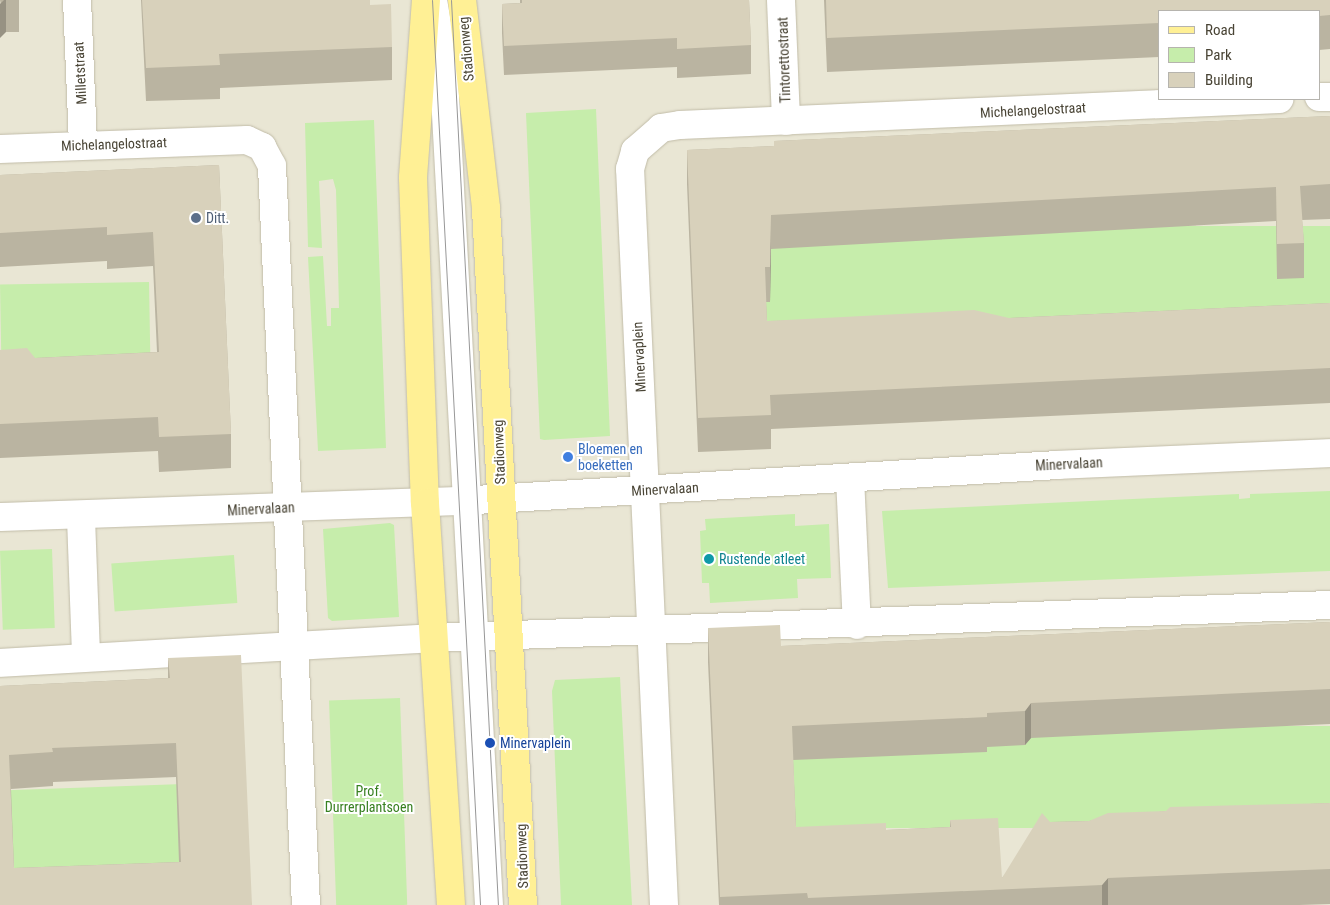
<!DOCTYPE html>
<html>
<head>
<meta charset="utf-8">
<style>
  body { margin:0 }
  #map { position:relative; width:1330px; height:905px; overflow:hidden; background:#f5f3e6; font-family:"Roboto Condensed",sans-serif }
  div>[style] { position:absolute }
  .residential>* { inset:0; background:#e9e6d4 }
  .green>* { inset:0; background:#c6edab; transform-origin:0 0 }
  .roads { filter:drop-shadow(0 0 1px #c1bca8) drop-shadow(0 0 1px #c1bca8) }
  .minor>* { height:28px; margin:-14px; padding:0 14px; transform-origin:14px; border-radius:14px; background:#fff }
  .major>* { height:28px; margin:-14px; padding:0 14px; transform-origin:14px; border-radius:14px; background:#fff095 }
  .tram>* { height:1px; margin:-0.5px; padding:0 0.5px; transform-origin:0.5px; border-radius:0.5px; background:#979797 }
  .wall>* { inset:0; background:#bab4a1 }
  .shaded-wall>* { inset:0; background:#979283 }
  .building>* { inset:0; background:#d8d1bb }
  .dots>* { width:14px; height:14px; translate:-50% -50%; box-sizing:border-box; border:2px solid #fff; border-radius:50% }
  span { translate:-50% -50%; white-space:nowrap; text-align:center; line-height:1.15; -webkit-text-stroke:4px #fff; paint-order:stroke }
  .street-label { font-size:14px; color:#494435 }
  .service-label { font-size:14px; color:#4e5e75 }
  .left { translate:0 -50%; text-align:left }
  .shop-label { font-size:14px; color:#366cbe }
  .culture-label { font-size:14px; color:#0d838f }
  .transit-label { font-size:14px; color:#164399 }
  .park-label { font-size:14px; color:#388121 }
  .legend { position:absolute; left:1158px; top:10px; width:162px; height:90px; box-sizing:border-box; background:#fff; border:1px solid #b6b4ae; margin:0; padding:6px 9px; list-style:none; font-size:15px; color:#494435 }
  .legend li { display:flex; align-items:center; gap:10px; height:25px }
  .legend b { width:25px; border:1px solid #b6b4ae }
</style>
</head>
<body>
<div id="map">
  <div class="residential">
    <i style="clip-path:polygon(evenodd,0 0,1330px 0,1330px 905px,0 905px,0 0,1159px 11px,1319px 11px,1319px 99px,1159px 99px,1159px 11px)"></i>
  </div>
  <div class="green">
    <i style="clip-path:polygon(596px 109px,610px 436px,544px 440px,540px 439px,526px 113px)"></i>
    <i style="clip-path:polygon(374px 120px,386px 448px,318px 451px,308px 257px,323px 256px,327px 326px,331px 326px,331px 308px,339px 308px,336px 190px,333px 179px,319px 181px,322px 248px,308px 247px,305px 123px)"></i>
    <i style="left:1330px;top:226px;width:97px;height:565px;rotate:90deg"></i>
    <i style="left:149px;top:282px;width:107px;height:149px;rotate:89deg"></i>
    <i style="clip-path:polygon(1330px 491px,1330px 571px,888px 588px,882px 511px,1239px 494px,1239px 499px,1250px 498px,1250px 494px)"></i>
    <i style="clip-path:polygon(795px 514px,795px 526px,829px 524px,831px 578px,797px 579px,798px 598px,710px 603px,709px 583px,702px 583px,700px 531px,706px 530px,705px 519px)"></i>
    <i style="clip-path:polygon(390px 523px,394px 525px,399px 617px,332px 621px,328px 618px,323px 529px)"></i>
    <i style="left:52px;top:549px;width:79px;height:52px;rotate:88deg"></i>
    <i style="left:234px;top:555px;width:48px;height:123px;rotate:86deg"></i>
    <i style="clip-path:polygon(620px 677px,632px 905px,561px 905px,552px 691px,555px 680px)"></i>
    <i style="left:400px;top:698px;width:207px;height:71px;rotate:88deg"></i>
    <i style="left:1330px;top:726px;width:102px;height:539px;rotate:90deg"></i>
    <i style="left:183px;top:784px;width:109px;height:183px;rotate:88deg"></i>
  </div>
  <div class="roads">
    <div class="minor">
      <i style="left:77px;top:0;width:145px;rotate:87.6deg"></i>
      <i style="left:433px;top:0;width:60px;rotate:80.4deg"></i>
      <i style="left:443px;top:59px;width:847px;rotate:86.89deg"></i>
      <i style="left:781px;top:0;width:121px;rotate:87.6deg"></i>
      <i style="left:1319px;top:97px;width:11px"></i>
      <i style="left:0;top:149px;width:247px;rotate:-2.1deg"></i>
      <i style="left:247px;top:140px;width:17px;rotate:25deg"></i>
      <i style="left:262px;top:147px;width:21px;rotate:62deg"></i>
      <i style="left:272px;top:166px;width:740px;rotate:87.37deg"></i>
      <i style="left:850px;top:478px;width:147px;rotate:87.3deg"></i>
      <i style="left:0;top:517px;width:459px;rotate:-2deg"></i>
      <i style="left:459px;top:501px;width:600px;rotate:-3.44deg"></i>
      <i style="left:1058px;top:465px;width:272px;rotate:-2.5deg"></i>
      <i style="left:81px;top:518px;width:138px;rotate:87.9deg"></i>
      <i style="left:0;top:663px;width:435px;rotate:-3.3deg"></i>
      <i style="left:434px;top:638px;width:897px;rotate:-2.11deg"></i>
      <i style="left:664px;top:905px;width:737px;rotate:-92.64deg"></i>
      <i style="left:630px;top:169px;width:19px;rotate:-74deg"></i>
      <i style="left:635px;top:151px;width:35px;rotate:-41deg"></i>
      <i style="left:661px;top:128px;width:19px;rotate:-9deg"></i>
      <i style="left:680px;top:125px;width:600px;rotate:-2.49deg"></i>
    </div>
    <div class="major">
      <i style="left:426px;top:0;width:178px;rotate:94.2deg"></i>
      <i style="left:413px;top:178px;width:325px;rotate:87.9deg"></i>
      <i style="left:425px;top:503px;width:403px;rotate:86.3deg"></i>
      <i style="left:462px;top:0;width:210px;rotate:83.4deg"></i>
      <i style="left:486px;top:209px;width:697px;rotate:86.96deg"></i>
    </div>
  </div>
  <div class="tram">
    <i style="left:432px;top:0;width:906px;rotate:86.96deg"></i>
    <i style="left:451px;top:0;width:906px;rotate:87.03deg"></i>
  </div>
  <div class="wall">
    <i style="clip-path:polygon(0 0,19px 0,19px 32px,6px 32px)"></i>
    <i style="clip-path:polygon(141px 0,370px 0,370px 5px,392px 47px,392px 80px,220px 88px,220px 99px,146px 101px)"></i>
    <i style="clip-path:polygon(520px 0,749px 0,751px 45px,751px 74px,677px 78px,677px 67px,504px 75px,502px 33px,502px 4px,520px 3px)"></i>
    <i style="clip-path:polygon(824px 0,1330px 0,1330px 49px,1319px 50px,1319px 11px,1159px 11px,1159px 57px,827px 72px)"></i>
    <i style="clip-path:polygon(1330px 116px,1330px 219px,1302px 220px,1304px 243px,1304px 278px,1277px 279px,1276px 221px,771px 249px,770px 302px,766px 302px,767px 321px,1009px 318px,1330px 303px,1330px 403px,771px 429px,771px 449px,698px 452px,687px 184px,687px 150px,774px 146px,774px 141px)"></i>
    <i style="clip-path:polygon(219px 165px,231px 434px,231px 468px,159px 472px,158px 451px,0 458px,0 350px,35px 358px,157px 352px,153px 266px,107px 269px,107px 261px,0 267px,0 175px)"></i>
    <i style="clip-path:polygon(1330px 622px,1330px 724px,1031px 738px,1025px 745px,987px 747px,987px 752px,793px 760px,796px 827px,886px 830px,950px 827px,950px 820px,1002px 878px,1050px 822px,1089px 821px,1166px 811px,1330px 803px,1330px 904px,1299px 905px,719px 905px,708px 662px,708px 628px,781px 646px)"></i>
    <i style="clip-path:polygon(evenodd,168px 658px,252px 905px,0 905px,0 686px,168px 678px,168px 658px,176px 777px,179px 862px,14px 868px,11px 789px,53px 786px,53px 782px,176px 777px)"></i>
  </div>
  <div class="shaded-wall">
    <i style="clip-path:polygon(4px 0,6px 0,6px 32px,0 38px,0 4px)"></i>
    <i style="clip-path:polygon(771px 215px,771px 249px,770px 302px,770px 267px)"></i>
    <i style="clip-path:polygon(1031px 703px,1031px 738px,1025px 745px,1025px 711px)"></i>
    <i style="clip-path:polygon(1108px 878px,1108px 905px,1102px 905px,1102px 885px)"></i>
  </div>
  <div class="building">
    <i style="clip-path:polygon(142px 0,370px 0,370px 5px,391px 4px,392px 47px,219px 54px,220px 65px,146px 68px)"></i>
    <i style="clip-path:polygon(522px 0,749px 0,751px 45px,677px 49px,677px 38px,504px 46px,502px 4px,522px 3px)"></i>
    <i style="clip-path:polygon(826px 0,1330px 0,1330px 15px,1319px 16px,1319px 11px,1159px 11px,1159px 23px,827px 38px)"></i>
    <i style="clip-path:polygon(1330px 116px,1330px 184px,1300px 186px,1304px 243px,1277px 244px,1276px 187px,771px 215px,770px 267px,765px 267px,767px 321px,974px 310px,1009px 318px,1330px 303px,1330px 368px,770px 395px,771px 415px,698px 418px,687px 150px,774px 146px,774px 141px)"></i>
    <i style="clip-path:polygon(219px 165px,231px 434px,159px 437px,158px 417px,0 424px,0 350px,27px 348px,35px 358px,159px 352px,153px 232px,107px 235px,107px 227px,0 233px,0 175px)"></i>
    <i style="clip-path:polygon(1330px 622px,1330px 689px,1031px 703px,1025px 711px,987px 713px,987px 717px,792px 726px,796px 827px,886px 823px,886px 830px,951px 827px,950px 820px,998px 818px,1002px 878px,1042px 813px,1050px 822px,1089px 821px,1108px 813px,1166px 811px,1170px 807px,1330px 803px,1330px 869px,1108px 878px,1102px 885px,808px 898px,807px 893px,720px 897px,708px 628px,780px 625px,781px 646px)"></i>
    <i style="clip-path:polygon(evenodd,241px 655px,252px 905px,0 905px,0 686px,170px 678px,168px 658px,241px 655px,176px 743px,181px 862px,14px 868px,9px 755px,53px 752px,52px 748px,176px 743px)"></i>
  </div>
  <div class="dots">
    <i style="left:196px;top:218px;background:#5c6f8a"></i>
    <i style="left:568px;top:457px;background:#3f7fe0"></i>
    <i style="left:709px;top:559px;background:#0f9aa8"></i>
    <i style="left:490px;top:743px;background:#1a4fb4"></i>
  </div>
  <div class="street-label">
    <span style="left:466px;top:49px;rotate:-95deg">Stadionweg</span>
    <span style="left:784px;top:60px;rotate:-92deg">Tintorettostraat</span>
    <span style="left:80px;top:73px;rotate:-93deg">Milletstraat</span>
    <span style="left:1033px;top:110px;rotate:-3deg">Michelangelostraat</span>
    <span style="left:114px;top:144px;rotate:-2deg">Michelangelostraat</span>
    <span style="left:639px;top:357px;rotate:-93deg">Minervaplein</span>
    <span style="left:499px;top:452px;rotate:-92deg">Stadionweg</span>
    <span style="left:1069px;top:464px;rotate:-3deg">Minervalaan</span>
    <span style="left:665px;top:489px;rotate:-3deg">Minervalaan</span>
    <span style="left:261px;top:509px;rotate:-3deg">Minervalaan</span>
    <span style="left:522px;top:856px;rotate:-92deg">Stadionweg</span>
  </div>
  <div class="service-label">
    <span class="left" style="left:206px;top:218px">Ditt.</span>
  </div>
  <div class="shop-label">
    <span class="left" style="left:578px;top:457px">Bloemen en<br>boeketten</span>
  </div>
  <div class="culture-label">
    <span class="left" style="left:719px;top:559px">Rustende atleet</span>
  </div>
  <div class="transit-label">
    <span class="left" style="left:500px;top:743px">Minervaplein</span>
  </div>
  <div class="park-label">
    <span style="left:369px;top:799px">Prof.<br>Durrerplantsoen</span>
  </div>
  <ul class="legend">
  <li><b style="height:6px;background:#fff095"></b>Road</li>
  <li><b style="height:14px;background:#c6edab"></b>Park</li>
  <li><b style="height:14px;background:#d8d1bb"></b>Building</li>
  </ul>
</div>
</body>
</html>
